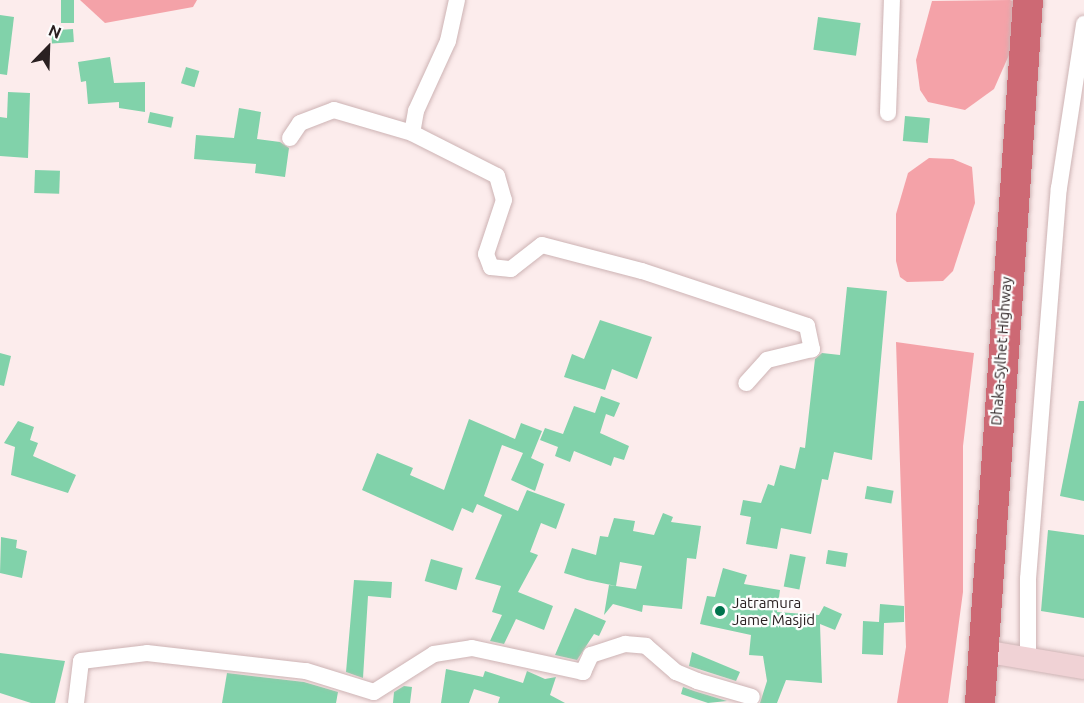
<!DOCTYPE html>
<html>
<head>
<meta charset="utf-8">
<style>
  body { margin:0 }
  #map { position:relative; width:1084px; height:703px; overflow:hidden; background:#fcecec; font-family:Ubuntu,sans-serif }
  div>[style] { position:absolute }
  .water>* { inset:0; background:#f4a2a8 }
  .building>* { inset:0; background:#81d2aa; transform-origin:0 0 }
  .roads { filter:drop-shadow(0 0 2px #cdb3b4) drop-shadow(0 0 2px #cdb3b4) }
  .street>* { height:16px; margin:-8px; padding:0 8px; transform-origin:8px; border-radius:8px; background:#fff }
  .secondary>* { height:22px; margin:-11px; padding:0 11px; transform-origin:11px; border-radius:11px; background:#f0d2d5 }
  .highway>* { height:30px; margin:-15px; padding:0 15px; transform-origin:15px; border-radius:15px; background:#cd6974 }
  .dots>* { width:16px; height:16px; translate:-50% -50%; box-sizing:border-box; border:3px solid #fdfdfd; border-radius:50% }
  span { translate:-50% -50%; white-space:nowrap; text-align:center; line-height:1.15; -webkit-text-stroke:4.5px #fdfdfd; paint-order:stroke }
  .street-label { font-size:15px; color:#2a2021 }
  .poi-label { font-size:15px; color:#2a2021 }
  .left { translate:0 -50%; text-align:left }
  .north { position:absolute; left:18px; top:18px; width:60px; height:60px; -webkit-text-stroke:4px #fdfdfd; paint-order:stroke; rotate:23deg; font-size:16px; font-weight:700; line-height:24px; text-align:center; color:#2a2021 }
  .north::after { content:''; display:block; margin:auto; width:21px; height:27px; background:#2a2021; clip-path:polygon(50% 0,100% 100%,50% 72%,0 100%) }
</style>
</head>
<body>
<div id="map">
  <div class="water">
    <i style="clip-path:polygon(80px 0,197px 0,193px 7px,105px 23px)"></i>
    <i style="clip-path:polygon(1010px 0,1015px 2px,1012px 48px,994px 89px,965px 110px,928px 102px,920px 90px,916px 60px,932px 1px)"></i>
    <i style="clip-path:polygon(929px 158px,953px 159px,972px 167px,975px 203px,953px 271px,943px 281px,907px 282px,900px 277px,896px 261px,896px 214px,908px 173px)"></i>
    <i style="clip-path:polygon(896px 342px,974px 353px,963px 446px,963px 592px,948px 703px,897px 703px,906px 647px)"></i>
  </div>
  <div class="building">
    <i style="left:61px;top:0;width:13px;height:23px"></i>
    <i style="clip-path:polygon(0 15px,14px 17px,7px 75px,0 74px)"></i>
    <i style="left:818px;top:17px;width:43px;height:33px;rotate:8deg"></i>
    <i style="left:73px;top:29px;width:13px;height:22px;rotate:86deg"></i>
    <i style="clip-path:polygon(110px 57px,114px 83px,145px 82px,145px 112px,119px 108px,119px 102px,88px 104px,86px 81px,81px 82px,78px 62px)"></i>
    <i style="left:186px;top:67px;width:14px;height:17px;rotate:17deg"></i>
    <i style="clip-path:polygon(8px 92px,30px 93px,28px 158px,0 156px,0 117px,7px 118px)"></i>
    <i style="clip-path:polygon(239px 108px,261px 112px,257px 139px,280px 142px,289px 148px,285px 177px,255px 173px,256px 164px,194px 159px,196px 135px,234px 138px)"></i>
    <i style="left:150px;top:112px;width:24px;height:11px;rotate:12deg"></i>
    <i style="left:905px;top:116px;width:25px;height:25px;rotate:5deg"></i>
    <i style="left:35px;top:170px;width:25px;height:23px;rotate:2deg"></i>
    <i style="clip-path:polygon(847px 287px,887px 291px,872px 460px,834px 452px,828px 480px,822px 479px,811px 534px,781px 528px,777px 549px,746px 544px,751px 517px,740px 515px,743px 500px,761px 503px,768px 484px,774px 486px,780px 465px,795px 469px,800px 447px,805px 448px,815px 359px,822px 353px,840px 355px)"></i>
    <i style="clip-path:polygon(600px 320px,652px 337px,637px 379px,612px 369px,605px 390px,564px 377px,572px 354px,584px 359px)"></i>
    <i style="clip-path:polygon(0 353px,11px 356px,4px 386px,0 385px)"></i>
    <i style="clip-path:polygon(601px 396px,620px 403px,614px 417px,606px 414px,600px 433px,629px 446px,624px 460px,614px 457px,611px 466px,574px 451px,570px 462px,555px 456px,558px 447px,540px 440px,545px 428px,563px 434px,574px 406px,595px 413px)"></i>
    <i style="clip-path:polygon(1079px 401px,1084px 401px,1084px 501px,1060px 496px)"></i>
    <i style="clip-path:polygon(469px 419px,515px 439px,521px 423px,542px 431px,531px 458px,544px 464px,535px 491px,511px 480px,523px 453px,502px 445px,484px 496px,518px 511px,527px 490px,565px 504px,556px 529px,541px 523px,530px 552px,538px 555px,518px 592px,553px 606px,544px 630px,516px 619px,504px 644px,490px 641px,502px 615px,492px 612px,501px 586px,475px 579px,502px 515px,477px 504px,473px 513px,462px 508px,453px 531px,362px 490px,377px 453px,413px 468px,410px 475px,444px 490px)"></i>
    <i style="clip-path:polygon(18px 421px,34px 427px,30px 440px,38px 443px,33px 456px,76px 475px,68px 493px,11px 475px,15px 447px,4px 443px)"></i>
    <i style="left:867px;top:486px;width:27px;height:13px;rotate:10deg"></i>
    <i style="clip-path:polygon(663px 513px,673px 517px,671px 522px,701px 526px,696px 559px,687px 558px,682px 609px,643px 605px,642px 612px,613px 604px,604px 615px,609px 585px,636px 589px,642px 566px,620px 562px,616px 586px,587px 580px,564px 573px,572px 548px,596px 555px,600px 536px,608px 537px,614px 518px,635px 521px,633px 531px,654px 535px)"></i>
    <i style="clip-path:polygon(1048px 530px,1084px 535px,1084px 618px,1041px 611px)"></i>
    <i style="clip-path:polygon(1px 537px,17px 540px,16px 548px,27px 551px,22px 578px,0 573px)"></i>
    <i style="left:828px;top:550px;width:20px;height:14px;rotate:9deg"></i>
    <i style="left:790px;top:554px;width:16px;height:33px;rotate:11deg"></i>
    <i style="left:431px;top:559px;width:33px;height:23px;rotate:16deg"></i>
    <i style="clip-path:polygon(723px 568px,747px 575px,744px 584px,780px 590px,777px 612px,819px 615px,824px 606px,842px 614px,835px 630px,820px 624px,822px 683px,786px 680px,777px 703px,760px 703px,767px 681px,763px 656px,749px 655px,751px 635px,700px 624px,707px 596px,715px 597px)"></i>
    <i style="clip-path:polygon(354px 580px,392px 582px,391px 598px,368px 596px,363px 678px,346px 672px)"></i>
    <i style="clip-path:polygon(880px 604px,904px 606px,904px 622px,884px 623px,883px 655px,862px 654px,863px 621px,879px 622px)"></i>
    <i style="clip-path:polygon(575px 608px,606px 621px,599px 636px,594px 634px,577px 660px,555px 655px)"></i>
    <i style="clip-path:polygon(692px 652px,740px 672px,736px 681px,689px 666px)"></i>
    <i style="clip-path:polygon(0 653px,65px 661px,55px 703px,31px 703px,0 693px)"></i>
    <i style="clip-path:polygon(446px 669px,483px 677px,485px 671px,523px 683px,527px 671px,545px 679px,556px 677px,550px 695px,565px 703px,498px 703px,500px 697px,474px 689px,469px 703px,441px 703px)"></i>
    <i style="clip-path:polygon(227px 673px,304px 682px,338px 692px,336px 703px,222px 703px)"></i>
    <i style="clip-path:polygon(404px 686px,412px 687px,410px 703px,393px 703px,394px 692px)"></i>
    <i style="clip-path:polygon(683px 687px,694px 691px,727px 701px,708px 703px,681px 694px)"></i>
  </div>
  <div class="roads">
    <div class="street">
      <i style="left:457px;top:0;width:42px;rotate:102.4deg"></i>
      <i style="left:448px;top:41px;width:77px;rotate:114.6deg"></i>
      <i style="left:416px;top:111px;width:22px;rotate:100deg"></i>
      <i style="left:412px;top:133px;width:95px;rotate:26.8deg"></i>
      <i style="left:497px;top:176px;width:25px;rotate:74deg"></i>
      <i style="left:504px;top:200px;width:57px;rotate:108.4deg"></i>
      <i style="left:486px;top:254px;width:14px;rotate:69deg"></i>
      <i style="left:491px;top:267px;width:20px;rotate:6deg"></i>
      <i style="left:511px;top:269px;width:39px;rotate:-38deg"></i>
      <i style="left:542px;top:245px;width:103px;rotate:14.6deg"></i>
      <i style="left:642px;top:271px;width:174px;rotate:18.4deg"></i>
      <i style="left:807px;top:326px;width:24px;rotate:78deg"></i>
      <i style="left:812px;top:349px;width:46px;rotate:166.3deg"></i>
      <i style="left:767px;top:360px;width:31px;rotate:132deg"></i>
      <i style="left:888px;top:113px;width:113px;rotate:-88deg"></i>
      <i style="left:290px;top:138px;width:18px;rotate:-56deg"></i>
      <i style="left:300px;top:123px;width:36px;rotate:-21deg"></i>
      <i style="left:334px;top:110px;width:81px;rotate:16.4deg"></i>
      <i style="left:1028px;top:658px;width:79px;rotate:-90deg"></i>
      <i style="left:1028px;top:579px;width:392px;rotate:-85.5deg"></i>
      <i style="left:1059px;top:188px;width:166px;rotate:-81.3deg"></i>
      <i style="left:76px;top:703px;width:42px;rotate:-83.2deg"></i>
      <i style="left:81px;top:661px;width:66px;rotate:-6.9deg"></i>
      <i style="left:147px;top:653px;width:160px;rotate:6.5deg"></i>
      <i style="left:306px;top:671px;width:71px;rotate:17.2deg"></i>
      <i style="left:374px;top:692px;width:71px;rotate:-32.3deg"></i>
      <i style="left:434px;top:654px;width:38px;rotate:-9deg"></i>
      <i style="left:472px;top:648px;width:114px;rotate:12.2deg"></i>
      <i style="left:583px;top:672px;width:19px;rotate:-65deg"></i>
      <i style="left:591px;top:655px;width:36px;rotate:-18deg"></i>
      <i style="left:625px;top:644px;width:21px;rotate:5deg"></i>
      <i style="left:646px;top:646px;width:40px;rotate:41deg"></i>
      <i style="left:676px;top:672px;width:23px;rotate:23deg"></i>
      <i style="left:697px;top:681px;width:57px;rotate:16.2deg"></i>
    </div>
    <div class="secondary">
      <i style="left:983px;top:651px;width:102px;rotate:9.6deg"></i>
    </div>
    <div class="highway">
      <i style="left:980px;top:703px;width:705px;rotate:-86.09deg"></i>
    </div>
  </div>
  <div class="dots">
    <i style="left:720px;top:611px;background:#00734d"></i>
  </div>
  <div class="street-label">
    <span style="left:1001px;top:351px;rotate:-86deg">Dhaka-Sylhet Highway</span>
  </div>
  <div class="poi-label">
    <span class="left" style="left:732px;top:611px">Jatramura<br>Jame Masjid</span>
  </div>
  <div class="north">N</div>
</div>
</body>
</html>
